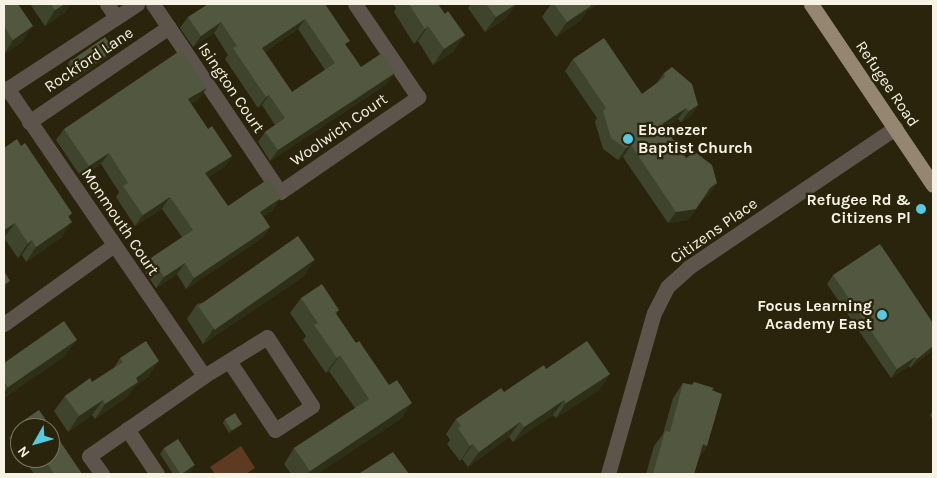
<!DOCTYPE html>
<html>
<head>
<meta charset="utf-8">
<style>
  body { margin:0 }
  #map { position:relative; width:937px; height:478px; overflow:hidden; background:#29240b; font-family:Karla,sans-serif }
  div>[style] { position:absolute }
  .green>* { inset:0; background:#5f3a23 }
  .street>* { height:15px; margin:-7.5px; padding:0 7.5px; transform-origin:7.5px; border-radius:7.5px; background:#5d554b }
  .primary>* { height:15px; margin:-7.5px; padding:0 7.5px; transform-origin:7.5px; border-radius:7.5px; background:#958672 }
  .wall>* { inset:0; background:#3f442d }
  .shaded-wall>* { inset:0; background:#2e2f17 }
  .building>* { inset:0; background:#525740; transform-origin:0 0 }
  .dots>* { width:14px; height:14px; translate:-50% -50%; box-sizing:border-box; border:2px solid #29240b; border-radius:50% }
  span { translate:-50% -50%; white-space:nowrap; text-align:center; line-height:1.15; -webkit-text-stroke:4.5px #29240b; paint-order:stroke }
  .street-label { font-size:16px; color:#f6f3e4 }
  .poi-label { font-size:16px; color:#f6f3e4; font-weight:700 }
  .left { translate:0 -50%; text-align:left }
  .right { translate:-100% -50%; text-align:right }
  .frame { position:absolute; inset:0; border:5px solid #f6f3e4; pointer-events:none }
  .north { position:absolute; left:10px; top:418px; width:50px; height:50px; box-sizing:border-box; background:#29240b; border:1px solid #7b7762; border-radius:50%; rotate:232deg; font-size:14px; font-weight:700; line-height:20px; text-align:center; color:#f6f3e4 }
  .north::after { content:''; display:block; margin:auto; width:18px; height:22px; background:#55cae0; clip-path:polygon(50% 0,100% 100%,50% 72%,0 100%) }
</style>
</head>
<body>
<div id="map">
  <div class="green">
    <i style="clip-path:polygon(241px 446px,255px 468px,246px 474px,215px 474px,210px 467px)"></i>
  </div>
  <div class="street">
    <i style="left:107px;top:4px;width:16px;rotate:55deg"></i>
    <i style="left:153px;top:4px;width:227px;rotate:56deg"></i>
    <i style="left:280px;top:192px;width:168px;rotate:-34.5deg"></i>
    <i style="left:418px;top:97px;width:112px;rotate:-124.1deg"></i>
    <i style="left:7px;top:88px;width:349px;rotate:55.6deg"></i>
    <i style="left:4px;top:91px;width:159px;rotate:-33.2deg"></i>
    <i style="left:29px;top:122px;width:169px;rotate:-34.2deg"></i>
    <i style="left:4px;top:324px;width:135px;rotate:-35.7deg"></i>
    <i style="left:127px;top:429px;width:54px;rotate:56.3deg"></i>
    <i style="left:102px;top:474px;width:22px;rotate:-126deg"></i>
    <i style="left:89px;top:456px;width:140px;rotate:-34.8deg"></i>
    <i style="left:204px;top:376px;width:74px;rotate:-31.8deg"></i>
    <i style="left:267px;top:337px;width:82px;rotate:56.9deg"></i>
    <i style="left:312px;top:406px;width:44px;rotate:147deg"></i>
    <i style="left:275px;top:430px;width:83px;rotate:-123.7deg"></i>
    <i style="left:608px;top:474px;width:167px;rotate:-74.1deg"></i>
    <i style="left:654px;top:313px;width:29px;rotate:-63deg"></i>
    <i style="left:667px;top:287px;width:30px;rotate:-42deg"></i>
    <i style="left:689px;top:267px;width:249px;rotate:-34deg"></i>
  </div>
  <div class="primary">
    <i style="left:811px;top:4px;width:218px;rotate:56deg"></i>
  </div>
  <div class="wall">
    <i style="clip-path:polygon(4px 4px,23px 41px,4px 54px)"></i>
    <i style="clip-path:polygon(30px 4px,71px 4px,65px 12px,45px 26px)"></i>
    <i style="clip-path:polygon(evenodd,325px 4px,346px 46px,361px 67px,387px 84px,270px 161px,258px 142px,265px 132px,275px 125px,262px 105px,258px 108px,225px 59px,228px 55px,214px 33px,193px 47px,180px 28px,188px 17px,325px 4px,298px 29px,325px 70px,292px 92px,265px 52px,298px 29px)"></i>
    <i style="clip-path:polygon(393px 4px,438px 4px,454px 51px,433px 65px,418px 41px,414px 44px,394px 12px,396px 8px)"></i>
    <i style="clip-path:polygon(471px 4px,516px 4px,505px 19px,485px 32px,468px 8px)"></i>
    <i style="clip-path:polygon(551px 4px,598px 4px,587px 11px,580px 21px,556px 37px,542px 17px)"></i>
    <i style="clip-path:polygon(109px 56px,74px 80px,66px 67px,70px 60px)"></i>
    <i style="clip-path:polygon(573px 59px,642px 94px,656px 84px,664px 73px,698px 105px,690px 117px,681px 122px,678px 119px,665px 128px,709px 195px,703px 199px,688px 220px,668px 223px,623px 157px,618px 160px,603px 149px,595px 122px,597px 118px,565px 71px)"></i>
    <i style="clip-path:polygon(199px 99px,191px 104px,208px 129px,232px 156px,224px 167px,208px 177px,228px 206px,273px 210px,263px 216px,270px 227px,262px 238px,186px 289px,177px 274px,156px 288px,143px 269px,151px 258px,182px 237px,162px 209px,135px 226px,116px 197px,119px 192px,101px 164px,81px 177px,56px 140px,64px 129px)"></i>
    <i style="clip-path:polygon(4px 148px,72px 213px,69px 217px,62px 237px,26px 262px,22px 255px,18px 258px,4px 238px)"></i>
    <i style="clip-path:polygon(833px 275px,933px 350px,910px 368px,909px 366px,891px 378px,827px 284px)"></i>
    <i style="clip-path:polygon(304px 276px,203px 344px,187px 319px,197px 304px)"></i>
    <i style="clip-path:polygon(301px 298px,339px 310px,336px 314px,402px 418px,317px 474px,291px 474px,284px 464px,294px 448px,355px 408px,329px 371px,326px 373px,303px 340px,306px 336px,290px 313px)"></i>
    <i style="clip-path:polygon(66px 355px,4px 398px,4px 363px)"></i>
    <i style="clip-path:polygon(120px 358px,149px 376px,135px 386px,127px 397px,95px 419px,92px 415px,68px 432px,54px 411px,65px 396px,92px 382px,114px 368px)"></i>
    <i style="clip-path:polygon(546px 369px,610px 374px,599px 390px,556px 418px,553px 415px,513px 442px,509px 437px,468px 467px,462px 459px,460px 461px,447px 444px,450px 440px,446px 434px,456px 419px)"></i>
    <i style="clip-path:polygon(694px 382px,712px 390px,707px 446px,699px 458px,694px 474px,646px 474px,654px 446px,663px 434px,673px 398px,683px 383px,691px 385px)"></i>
    <i style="clip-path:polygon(39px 410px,82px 474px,34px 474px,23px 458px,50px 458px,50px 428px,20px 428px,20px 454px,9px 438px,20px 423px)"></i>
    <i style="clip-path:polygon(933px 410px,933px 420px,930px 415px)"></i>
    <i style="clip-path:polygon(225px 419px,242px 424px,239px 427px,229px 433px,223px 423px)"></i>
    <i style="clip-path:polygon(164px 448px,191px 471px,187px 474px,173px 474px,160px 454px)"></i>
  </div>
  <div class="shaded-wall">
    <i style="clip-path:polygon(65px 4px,71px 4px,65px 12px,45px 26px,55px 10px)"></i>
    <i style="clip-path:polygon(516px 4px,505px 19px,485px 32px,496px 17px)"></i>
    <i style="clip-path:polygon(587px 4px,598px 4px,587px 11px,580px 21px,556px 37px,567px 22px)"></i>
    <i style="clip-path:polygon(305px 19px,298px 29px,255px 59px,262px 48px)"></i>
    <i style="clip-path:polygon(221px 22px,214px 33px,193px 47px,201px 36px)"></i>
    <i style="clip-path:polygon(33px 26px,23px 41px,4px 54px,13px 40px)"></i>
    <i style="clip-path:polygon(428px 26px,418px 41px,414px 44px,425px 29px)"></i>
    <i style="clip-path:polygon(465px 35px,454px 51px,433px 65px,444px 49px)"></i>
    <i style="clip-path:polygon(114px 50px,109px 56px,74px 80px,79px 74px)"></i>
    <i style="clip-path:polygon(395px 73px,387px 84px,270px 161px,278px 150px)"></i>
    <i style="clip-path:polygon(207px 88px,199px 99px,180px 111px,188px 99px)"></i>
    <i style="clip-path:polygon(269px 95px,262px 105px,258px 108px,266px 97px)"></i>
    <i style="clip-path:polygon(698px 105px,690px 117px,681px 122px,689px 111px)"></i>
    <i style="clip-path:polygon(686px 108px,678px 119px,654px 136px,662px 124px)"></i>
    <i style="clip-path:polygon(631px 145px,623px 157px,618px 160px,626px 148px)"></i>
    <i style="clip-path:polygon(109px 153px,101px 164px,81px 177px,89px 166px)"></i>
    <i style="clip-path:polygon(232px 156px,224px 167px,197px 185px,205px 173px)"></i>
    <i style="clip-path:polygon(717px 183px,709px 195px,702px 199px,710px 188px)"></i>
    <i style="clip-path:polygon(170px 197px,162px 209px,135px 226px,143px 215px)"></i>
    <i style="clip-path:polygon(281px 198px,273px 210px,252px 223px,260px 212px)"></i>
    <i style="clip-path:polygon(696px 209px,688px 220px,668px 223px,676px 212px)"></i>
    <i style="clip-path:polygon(72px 222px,62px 237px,26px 262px,36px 247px)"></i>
    <i style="clip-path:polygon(15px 223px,4px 238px,4px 230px)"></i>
    <i style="clip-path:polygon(270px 227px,262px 238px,186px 289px,194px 278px)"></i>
    <i style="clip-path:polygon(32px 240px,22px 255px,18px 258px,28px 243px)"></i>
    <i style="clip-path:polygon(315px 260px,304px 276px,203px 344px,214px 328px)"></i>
    <i style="clip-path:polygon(185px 263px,177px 274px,156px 288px,164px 277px)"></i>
    <i style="clip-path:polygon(10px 281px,6px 287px,4px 289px,4px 285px)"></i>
    <i style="clip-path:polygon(77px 340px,66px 355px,4px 398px,4px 393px,8px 387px)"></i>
    <i style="clip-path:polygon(933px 346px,933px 350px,910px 368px,917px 359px)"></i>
    <i style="clip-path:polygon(340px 355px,329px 371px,326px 373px,337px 358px)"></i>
    <i style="clip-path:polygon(915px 357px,909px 366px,891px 378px,897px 369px)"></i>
    <i style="clip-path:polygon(159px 361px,149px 376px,135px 386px,127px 397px,95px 419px,105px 404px,136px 378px)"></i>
    <i style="clip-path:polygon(610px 374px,599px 390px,556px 418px,566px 403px)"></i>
    <i style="clip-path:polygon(103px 400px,92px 415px,68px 432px,79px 416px)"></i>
    <i style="clip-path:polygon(564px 400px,553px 415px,513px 442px,524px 427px)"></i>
    <i style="clip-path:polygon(412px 403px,402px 418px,317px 474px,308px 474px,310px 471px)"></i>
    <i style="clip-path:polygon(520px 422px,509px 437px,468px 467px,479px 452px)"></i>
    <i style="clip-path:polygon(242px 424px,239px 427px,229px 433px,231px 430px)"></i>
    <i style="clip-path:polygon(473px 444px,462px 459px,460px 461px,470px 446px)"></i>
    <i style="clip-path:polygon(703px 444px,707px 446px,697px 461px)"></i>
    <i style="clip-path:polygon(195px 465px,191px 471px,187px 474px,182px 474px)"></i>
  </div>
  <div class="building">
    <i style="clip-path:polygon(4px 4px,18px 4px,33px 26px,13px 40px,4px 26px)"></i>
    <i style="clip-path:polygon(51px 4px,65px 4px,55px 10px)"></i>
    <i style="clip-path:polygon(evenodd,208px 4px,325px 4px,350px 41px,345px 44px,361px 67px,382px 53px,395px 73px,278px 150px,265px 132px,285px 118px,269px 95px,266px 97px,233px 48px,237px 46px,221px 22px,201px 36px,188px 17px,208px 4px,305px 19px,335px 63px,292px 92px,262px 48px,305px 19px)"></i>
    <i style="clip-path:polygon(409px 4px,438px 4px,445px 14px,448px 11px,465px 35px,444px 49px,428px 26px,425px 29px)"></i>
    <i style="clip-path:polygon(486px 4px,516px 4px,496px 17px)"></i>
    <i style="clip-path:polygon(554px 4px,589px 4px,591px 6px,567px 22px)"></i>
    <i style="left:105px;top:37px;width:16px;height:42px;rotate:55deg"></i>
    <i style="clip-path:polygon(604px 38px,642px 94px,665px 77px,664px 73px,672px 67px,692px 84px,698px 105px,689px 111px,686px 108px,662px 124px,686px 158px,695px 152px,712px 165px,717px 183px,710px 188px,696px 209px,676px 212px,631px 145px,626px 148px,611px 138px,603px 111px,606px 108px,573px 59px)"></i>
    <i style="clip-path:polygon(181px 50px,207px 88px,188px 99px,208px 129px,212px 126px,232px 156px,205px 173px,228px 206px,268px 179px,281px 198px,260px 212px,270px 227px,194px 278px,185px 263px,164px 277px,151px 258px,193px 230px,170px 197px,143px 215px,123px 186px,128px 183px,109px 153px,89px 166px,64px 129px)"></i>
    <i style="clip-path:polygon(17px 139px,21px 146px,25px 143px,72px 213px,68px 216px,72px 222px,36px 247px,32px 240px,28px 243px,15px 223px,4px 230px,4px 148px)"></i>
    <i style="left:298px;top:236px;width:29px;height:122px;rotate:55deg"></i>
    <i style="clip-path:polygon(880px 244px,933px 323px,933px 346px,917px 359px,915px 357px,897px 369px,833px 275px)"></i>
    <i style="clip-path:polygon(4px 271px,10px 281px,4px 285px)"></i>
    <i style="clip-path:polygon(322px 284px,339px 310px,335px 312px,356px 343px,359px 341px,389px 385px,397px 380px,412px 403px,310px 471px,294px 448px,369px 399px,340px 355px,337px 358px,314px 325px,318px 323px,301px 298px)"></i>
    <i style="clip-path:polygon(64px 321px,77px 340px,8px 387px,4px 382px,4px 363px)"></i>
    <i style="clip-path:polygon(146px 341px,159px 361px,136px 378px,138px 382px,105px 404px,103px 400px,79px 416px,65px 396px,90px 378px,92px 382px,123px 362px,120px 358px)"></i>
    <i style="clip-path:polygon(587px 341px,610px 374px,566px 403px,564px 400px,524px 427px,520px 422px,479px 452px,473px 444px,470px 446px,458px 428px,461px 426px,456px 419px,501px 388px,504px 392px,544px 365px,546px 369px)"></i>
    <i style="clip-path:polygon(694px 382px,714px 388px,712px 390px,722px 394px,707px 446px,703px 444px,694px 474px,653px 474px,665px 431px,670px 432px,683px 383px,693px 385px)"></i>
    <i style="clip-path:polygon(39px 410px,82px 474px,54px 474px,44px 458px,50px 458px,50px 428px,23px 428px,20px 423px)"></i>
    <i style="left:235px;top:413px;width:13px;height:12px;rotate:58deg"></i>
    <i style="left:178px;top:439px;width:31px;height:17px;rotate:57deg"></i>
    <i style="clip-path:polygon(393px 452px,409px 474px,361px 474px,360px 473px)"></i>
  </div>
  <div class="dots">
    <i style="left:628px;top:139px;background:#55cae0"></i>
    <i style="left:921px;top:209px;background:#55cae0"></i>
    <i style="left:882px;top:315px;background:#55cae0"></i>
  </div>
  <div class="street-label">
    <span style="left:89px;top:60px;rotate:-34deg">Rockford Lane</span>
    <span style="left:887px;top:84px;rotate:56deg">Refugee Road</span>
    <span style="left:231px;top:88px;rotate:56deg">Isington Court</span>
    <span style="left:339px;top:130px;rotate:-35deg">Woolwich Court</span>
    <span style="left:120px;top:222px;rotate:56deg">Monmouth Court</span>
    <span style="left:714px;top:231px;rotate:-35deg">Citizens Place</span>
  </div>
  <div class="poi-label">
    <span class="left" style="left:638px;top:139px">Ebenezer<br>Baptist Church</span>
    <span class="right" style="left:911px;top:209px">Refugee Rd &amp;<br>Citizens Pl</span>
    <span class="right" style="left:872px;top:315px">Focus Learning<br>Academy East</span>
  </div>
  <div class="frame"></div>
  <div class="north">N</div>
</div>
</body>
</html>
